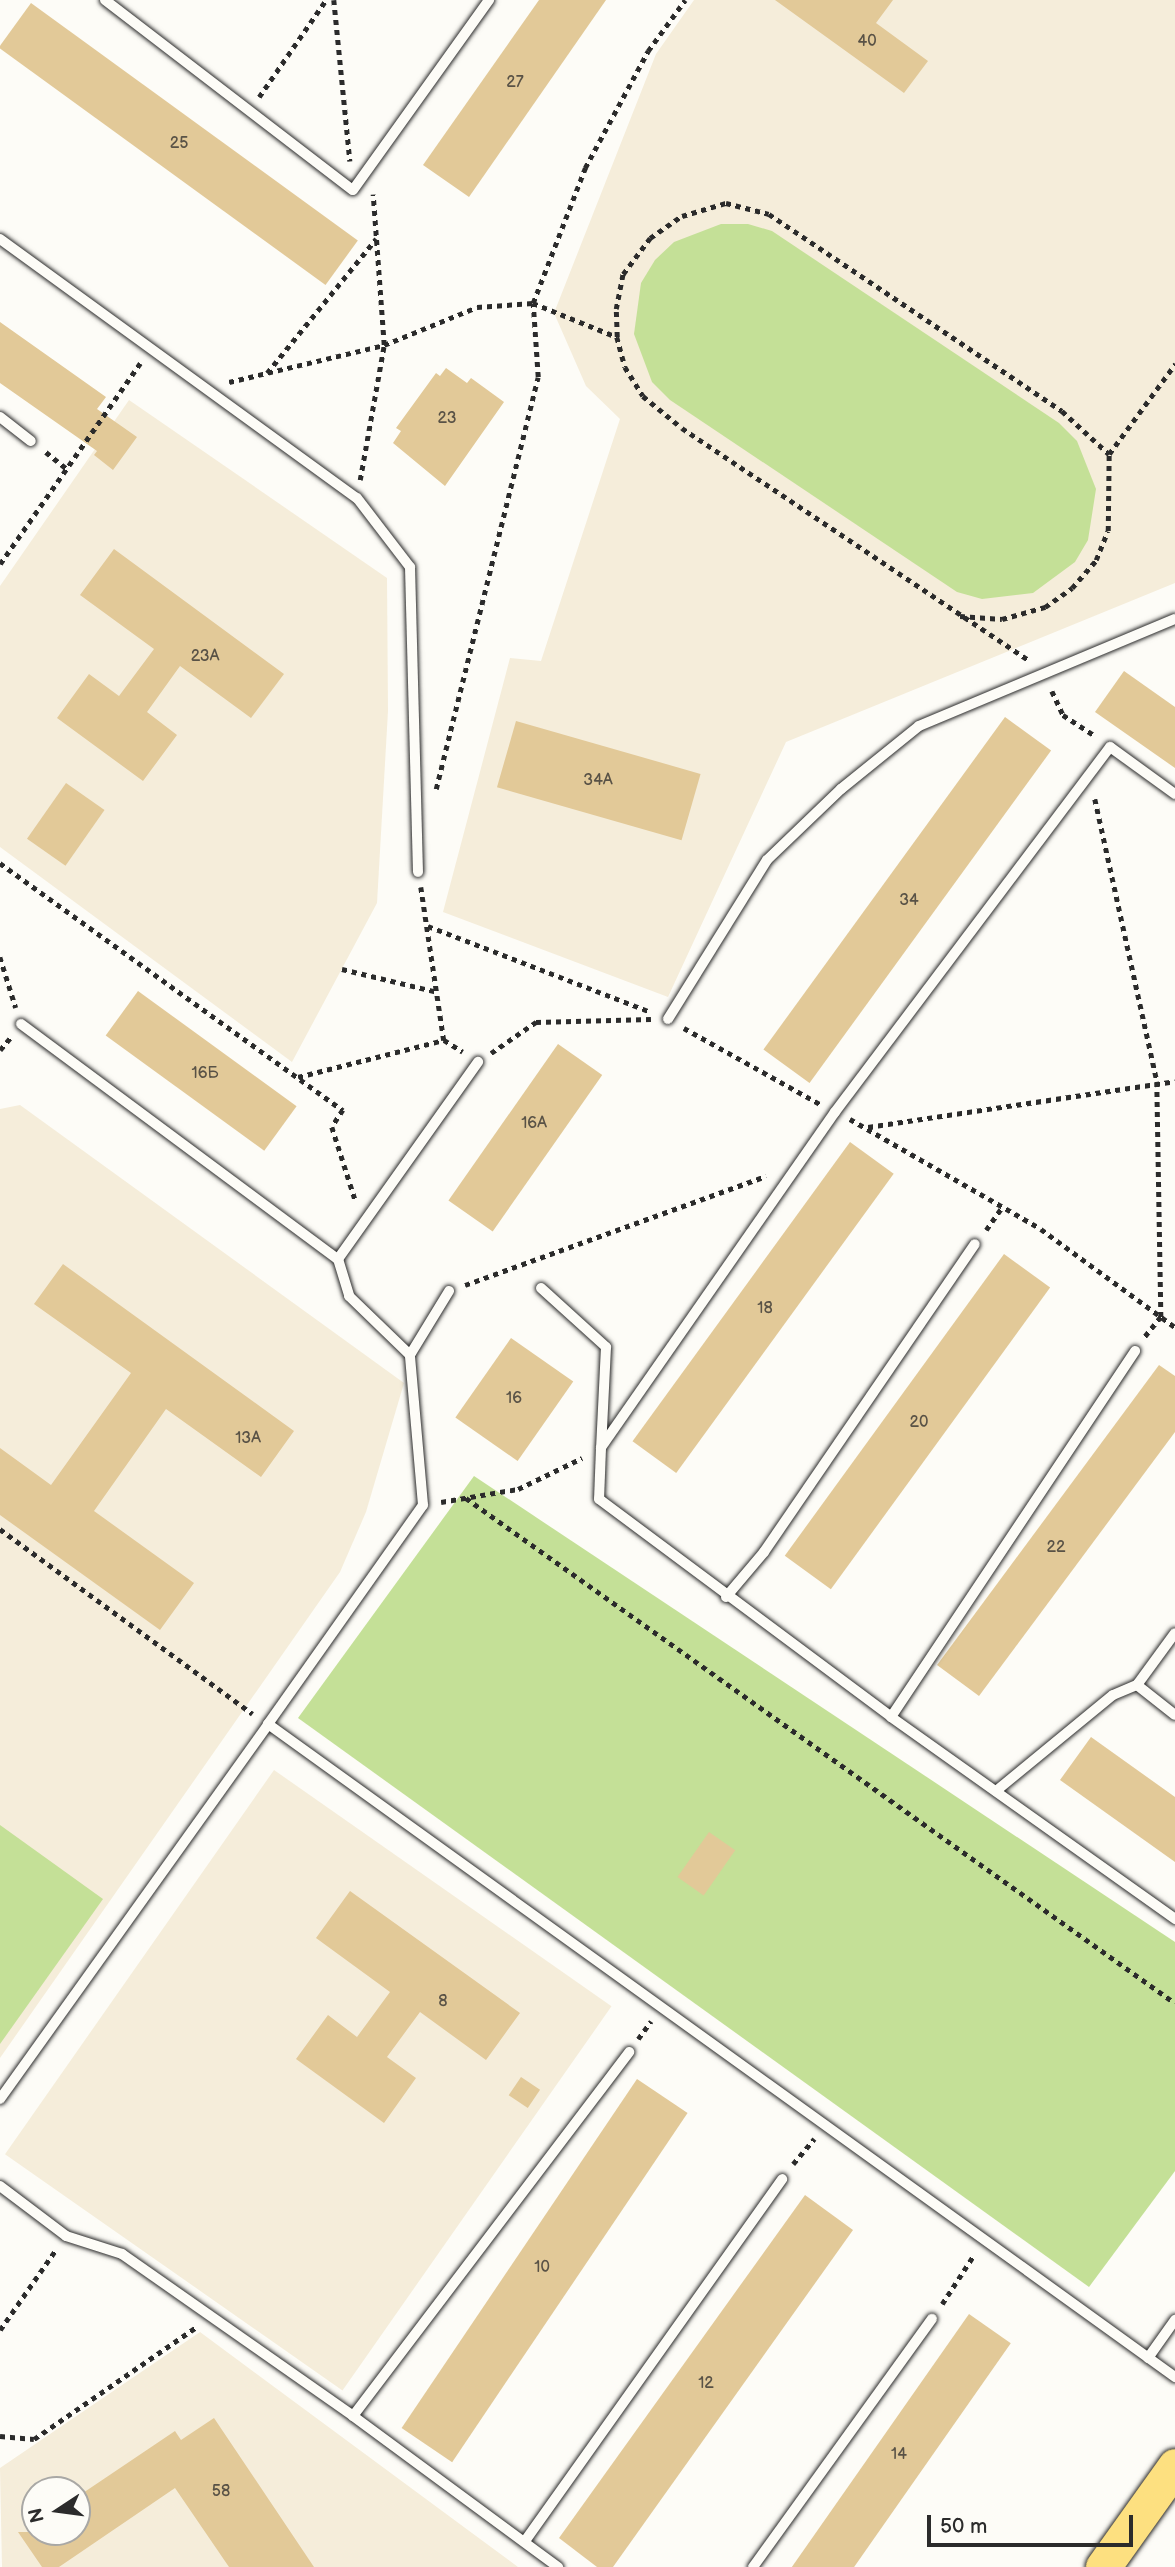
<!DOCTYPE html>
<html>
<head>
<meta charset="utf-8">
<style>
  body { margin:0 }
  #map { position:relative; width:1175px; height:2567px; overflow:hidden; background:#fdfcf7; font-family:"Balsamiq Sans",sans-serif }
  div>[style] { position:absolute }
  .built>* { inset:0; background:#f5edda; transform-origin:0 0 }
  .green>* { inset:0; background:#c4e097 }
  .building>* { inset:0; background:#e2c998; transform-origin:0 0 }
  .path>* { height:4.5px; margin-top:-2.25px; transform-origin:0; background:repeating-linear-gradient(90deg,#2b2b2b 0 5px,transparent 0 10px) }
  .roads { filter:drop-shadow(0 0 2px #2b2b2b) drop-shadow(0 0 2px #2b2b2b) }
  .lane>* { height:10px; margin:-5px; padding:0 5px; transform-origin:5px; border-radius:5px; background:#fdfcf7 }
  .primary>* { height:35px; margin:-17.5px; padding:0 17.5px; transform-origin:17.5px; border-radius:17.5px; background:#fde080 }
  span { translate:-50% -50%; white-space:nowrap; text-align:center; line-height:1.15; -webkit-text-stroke:5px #fdfcf7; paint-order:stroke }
  .number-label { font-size:16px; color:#595246 }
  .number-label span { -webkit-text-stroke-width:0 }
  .north { position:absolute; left:21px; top:2476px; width:70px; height:70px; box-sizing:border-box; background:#fdfcf7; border:2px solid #a9a8a5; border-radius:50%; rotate:257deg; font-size:19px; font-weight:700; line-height:28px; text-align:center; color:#2b2b2b }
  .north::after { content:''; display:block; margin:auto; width:24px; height:32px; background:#2b2b2b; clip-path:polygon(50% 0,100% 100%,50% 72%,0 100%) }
  .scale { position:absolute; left:927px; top:2515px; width:206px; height:32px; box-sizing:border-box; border:4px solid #2b2b2b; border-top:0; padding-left:9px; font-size:21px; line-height:24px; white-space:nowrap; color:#2b2b2b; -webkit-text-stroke:5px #fdfcf7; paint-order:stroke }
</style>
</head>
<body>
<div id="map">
  <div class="built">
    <i style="clip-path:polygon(694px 0,1175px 0,1175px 583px,786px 742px,668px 997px,443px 912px,510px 658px,541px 661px,620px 419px,586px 386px,554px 313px,656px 54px)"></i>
    <i style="clip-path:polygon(129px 400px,387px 578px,388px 711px,377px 903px,292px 1062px,0 847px,0 586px)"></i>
    <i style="clip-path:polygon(20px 1105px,404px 1383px,366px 1512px,340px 1572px,0 2058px,0 1109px)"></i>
    <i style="left:274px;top:1770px;width:412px;height:469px;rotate:35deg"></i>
    <i style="clip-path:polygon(evenodd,200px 2332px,518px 2567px,2px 2567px,0 2468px,200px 2332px,35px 2490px,77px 2490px,77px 2532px,35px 2532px,35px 2490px)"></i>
  </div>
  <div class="green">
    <i style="clip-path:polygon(721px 224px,748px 224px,772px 231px,1059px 423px,1077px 441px,1096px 489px,1088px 540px,1075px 562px,1033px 593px,982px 599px,957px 592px,670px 400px,652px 382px,634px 334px,641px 283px,655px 260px,674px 242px)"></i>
    <i style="clip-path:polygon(474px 1476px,1175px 1942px,1175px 2171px,1089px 2287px,298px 1718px)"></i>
    <i style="clip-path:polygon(0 1825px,103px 1899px,0 2044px)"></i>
  </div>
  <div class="building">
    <i style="clip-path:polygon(539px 0,606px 0,469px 197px,423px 165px)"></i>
    <i style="clip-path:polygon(775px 0,893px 0,876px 23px,928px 61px,904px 93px)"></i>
    <i style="left:31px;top:3px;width:404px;height:55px;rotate:36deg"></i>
    <i style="clip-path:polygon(0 322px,106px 397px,97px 409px,137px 437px,113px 470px,94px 455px,97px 451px,0 383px)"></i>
    <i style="clip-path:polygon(446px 368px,467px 383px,471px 378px,504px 402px,445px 486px,393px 443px,401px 431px,396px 428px,436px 373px,440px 376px)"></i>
    <i style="clip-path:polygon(114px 549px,284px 674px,251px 718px,180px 666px,147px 712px,177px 735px,143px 781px,57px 718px,89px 674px,119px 696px,154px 649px,80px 595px)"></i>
    <i style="clip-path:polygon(1124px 671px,1175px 707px,1175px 768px,1095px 712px)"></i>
    <i style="left:1005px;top:717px;width:57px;height:411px;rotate:36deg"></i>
    <i style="left:516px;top:721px;width:192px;height:69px;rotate:16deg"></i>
    <i style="left:66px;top:783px;width:47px;height:68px;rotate:35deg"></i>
    <i style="left:138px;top:991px;width:196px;height:55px;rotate:36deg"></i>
    <i style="left:558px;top:1044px;width:54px;height:191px;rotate:35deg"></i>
    <i style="left:850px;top:1142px;width:54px;height:370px;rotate:36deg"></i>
    <i style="left:1004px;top:1254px;width:57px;height:373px;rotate:36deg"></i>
    <i style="clip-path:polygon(63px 1264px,294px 1431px,261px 1477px,166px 1409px,94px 1511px,194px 1583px,160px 1630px,0 1515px,0 1448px,51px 1485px,131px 1373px,34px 1304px)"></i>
    <i style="left:511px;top:1338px;width:76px;height:97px;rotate:35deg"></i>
    <i style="clip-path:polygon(1159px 1365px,1175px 1376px,1175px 1432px,979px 1696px,937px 1665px)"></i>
    <i style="clip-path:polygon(1091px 1737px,1175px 1797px,1175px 1862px,1060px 1780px)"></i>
    <i style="left:709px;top:1832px;width:32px;height:55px;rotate:35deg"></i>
    <i style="clip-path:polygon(350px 1891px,520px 2013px,486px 2060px,420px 2012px,387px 2057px,416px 2078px,384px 2123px,296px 2059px,328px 2015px,357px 2037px,390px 1992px,316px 1938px)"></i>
    <i style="left:521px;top:2077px;width:23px;height:22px;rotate:34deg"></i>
    <i style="left:637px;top:2079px;width:61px;height:421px;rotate:34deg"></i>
    <i style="clip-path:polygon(805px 2195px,853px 2230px,613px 2567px,597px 2567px,559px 2538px)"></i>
    <i style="left:969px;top:2314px;width:51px;height:311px;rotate:35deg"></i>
    <i style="clip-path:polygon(214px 2418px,314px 2567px,229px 2567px,175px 2488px,59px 2567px,42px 2567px,18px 2532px,77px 2532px,77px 2497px,175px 2431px,181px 2440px)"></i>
  </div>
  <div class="path">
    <i style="left:334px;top:0;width:162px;rotate:84.3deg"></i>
    <i style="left:259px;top:97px;width:118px;rotate:-55.4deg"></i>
    <i style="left:617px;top:337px;width:28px;rotate:-92deg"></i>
    <i style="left:616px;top:309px;width:36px;rotate:-79deg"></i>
    <i style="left:623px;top:274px;width:45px;rotate:-53.1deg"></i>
    <i style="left:650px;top:238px;width:39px;rotate:-35deg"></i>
    <i style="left:682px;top:216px;width:46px;rotate:-16.5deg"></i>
    <i style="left:726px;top:203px;width:44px;rotate:14.3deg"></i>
    <i style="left:769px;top:214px;width:353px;rotate:33.9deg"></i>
    <i style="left:1062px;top:411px;width:64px;rotate:42.5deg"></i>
    <i style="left:267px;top:373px;width:173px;rotate:-50.9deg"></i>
    <i style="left:229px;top:382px;width:159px;rotate:-13.4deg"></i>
    <i style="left:384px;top:345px;width:100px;rotate:-22.2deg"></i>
    <i style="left:477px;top:307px;width:56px;rotate:-4.1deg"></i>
    <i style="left:533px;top:303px;width:91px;rotate:22deg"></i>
    <i style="left:617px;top:337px;width:31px;rotate:75deg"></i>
    <i style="left:625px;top:367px;width:34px;rotate:58deg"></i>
    <i style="left:643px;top:396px;width:50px;rotate:39.4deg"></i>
    <i style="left:682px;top:428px;width:417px;rotate:33.8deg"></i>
    <i style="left:46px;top:452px;width:26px;rotate:39deg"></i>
    <i style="left:360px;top:480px;width:137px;rotate:-79.9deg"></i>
    <i style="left:384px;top:345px;width:151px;rotate:-94.2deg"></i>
    <i style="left:0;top:564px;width:245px;rotate:-55.1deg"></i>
    <i style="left:960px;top:616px;width:42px;rotate:4.1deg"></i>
    <i style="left:1002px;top:619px;width:45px;rotate:-15.6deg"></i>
    <i style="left:1045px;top:607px;width:33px;rotate:-35deg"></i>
    <i style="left:1072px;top:588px;width:37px;rotate:-49deg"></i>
    <i style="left:1096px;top:560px;width:31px;rotate:-68deg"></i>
    <i style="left:1108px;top:531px;width:77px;rotate:-89.3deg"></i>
    <i style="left:1109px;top:454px;width:112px;rotate:-53.7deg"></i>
    <i style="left:1052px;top:691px;width:26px;rotate:65deg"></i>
    <i style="left:1063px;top:715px;width:38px;rotate:33deg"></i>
    <i style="left:436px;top:789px;width:424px;rotate:-76.1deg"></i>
    <i style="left:538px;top:377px;width:74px;rotate:-93.9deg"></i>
    <i style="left:533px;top:303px;width:145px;rotate:-68.9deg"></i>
    <i style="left:585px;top:168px;width:133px;rotate:-61.7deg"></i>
    <i style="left:648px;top:51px;width:63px;rotate:-54deg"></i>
    <i style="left:1095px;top:799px;width:290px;rotate:77.6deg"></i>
    <i style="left:1157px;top:1082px;width:235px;rotate:89deg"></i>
    <i style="left:1161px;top:1317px;width:27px;rotate:129deg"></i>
    <i style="left:0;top:863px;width:423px;rotate:35.8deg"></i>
    <i style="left:343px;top:1110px;width:20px;rotate:123deg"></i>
    <i style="left:332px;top:1127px;width:79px;rotate:72.3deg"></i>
    <i style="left:421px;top:887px;width:155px;rotate:81.5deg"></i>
    <i style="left:444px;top:1040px;width:22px;rotate:32deg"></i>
    <i style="left:428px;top:926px;width:239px;rotate:21.1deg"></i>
    <i style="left:0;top:957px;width:53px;rotate:72.6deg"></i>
    <i style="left:342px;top:969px;width:99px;rotate:13.5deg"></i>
    <i style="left:684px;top:1028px;width:156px;rotate:29.2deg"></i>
    <i style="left:0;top:1050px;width:17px;rotate:-50deg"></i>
    <i style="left:491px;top:1053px;width:55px;rotate:-34.6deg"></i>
    <i style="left:536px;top:1022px;width:115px;rotate:-1.5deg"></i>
    <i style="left:298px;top:1077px;width:151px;rotate:-14.2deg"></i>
    <i style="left:850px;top:1119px;width:220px;rotate:29.9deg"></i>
    <i style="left:1041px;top:1229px;width:166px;rotate:36.2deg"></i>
    <i style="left:868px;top:1127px;width:310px;rotate:-8.5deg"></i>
    <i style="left:986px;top:1230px;width:28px;rotate:-55deg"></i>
    <i style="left:465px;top:1285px;width:320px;rotate:-19.9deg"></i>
    <i style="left:466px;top:1498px;width:870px;rotate:35.46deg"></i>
    <i style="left:441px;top:1502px;width:78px;rotate:-9.6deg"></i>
    <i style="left:518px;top:1489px;width:71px;rotate:-25.8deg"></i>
    <i style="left:0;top:1529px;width:313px;rotate:36.2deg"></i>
    <i style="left:638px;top:2039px;width:22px;rotate:-54deg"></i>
    <i style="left:793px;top:2164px;width:33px;rotate:-50deg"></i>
    <i style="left:942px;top:2304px;width:59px;rotate:-56.9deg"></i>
    <i style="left:0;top:2330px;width:96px;rotate:-55.2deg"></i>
    <i style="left:0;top:2436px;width:34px;rotate:5deg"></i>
    <i style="left:34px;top:2439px;width:196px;rotate:-34.6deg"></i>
  </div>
  <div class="roads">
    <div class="lane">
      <i style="left:105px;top:0;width:312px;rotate:37.5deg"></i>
      <i style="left:353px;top:190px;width:234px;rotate:-54.4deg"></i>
      <i style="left:0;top:239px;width:441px;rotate:36deg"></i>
      <i style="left:357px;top:498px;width:87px;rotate:52.5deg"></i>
      <i style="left:410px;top:567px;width:305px;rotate:88.5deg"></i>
      <i style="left:0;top:417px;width:39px;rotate:38deg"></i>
      <i style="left:1175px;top:794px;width:80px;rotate:-144.1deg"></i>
      <i style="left:1110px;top:747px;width:457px;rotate:127deg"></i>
      <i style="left:835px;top:1112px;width:409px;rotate:124.9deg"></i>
      <i style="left:601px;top:1448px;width:51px;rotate:92.2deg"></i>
      <i style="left:599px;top:1499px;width:364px;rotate:36.7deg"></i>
      <i style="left:891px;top:1717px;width:349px;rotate:35.4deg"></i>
      <i style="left:668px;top:1019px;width:187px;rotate:-58.1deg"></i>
      <i style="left:767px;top:860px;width:103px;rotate:-43.8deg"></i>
      <i style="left:841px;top:789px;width:100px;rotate:-38.9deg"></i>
      <i style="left:919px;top:726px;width:277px;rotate:-22.7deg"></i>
      <i style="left:21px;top:1024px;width:395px;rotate:36.6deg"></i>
      <i style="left:338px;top:1259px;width:39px;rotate:73deg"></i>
      <i style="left:349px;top:1296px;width:85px;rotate:44deg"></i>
      <i style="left:338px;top:1259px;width:242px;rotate:-54.6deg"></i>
      <i style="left:541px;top:1288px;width:88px;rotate:42.2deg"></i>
      <i style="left:606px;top:1347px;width:101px;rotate:92.8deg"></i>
      <i style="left:726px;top:1597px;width:59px;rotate:-49.8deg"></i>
      <i style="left:764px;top:1552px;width:373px;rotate:-55.6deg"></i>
      <i style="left:1137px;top:1685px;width:48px;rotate:38.3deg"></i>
      <i style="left:891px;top:1717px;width:440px;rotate:-56.3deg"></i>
      <i style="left:268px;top:1724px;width:268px;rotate:-54.7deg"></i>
      <i style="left:423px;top:1505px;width:151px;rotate:-95deg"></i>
      <i style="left:410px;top:1355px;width:75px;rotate:-58.6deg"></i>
      <i style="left:996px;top:1791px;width:151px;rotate:-39.4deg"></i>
      <i style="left:1113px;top:1695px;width:26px;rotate:-23deg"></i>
      <i style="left:1137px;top:1685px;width:64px;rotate:-53.8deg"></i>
      <i style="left:0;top:2099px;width:461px;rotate:-54.4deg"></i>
      <i style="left:268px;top:1724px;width:1118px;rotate:35.75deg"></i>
      <i style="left:0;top:2186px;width:83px;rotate:37.1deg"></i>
      <i style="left:66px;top:2236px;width:59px;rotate:17.8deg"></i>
      <i style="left:122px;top:2254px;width:282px;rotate:35deg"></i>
      <i style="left:353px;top:2416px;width:255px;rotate:36.4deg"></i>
      <i style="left:1148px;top:2358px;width:47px;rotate:-54.6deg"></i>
      <i style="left:353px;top:2416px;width:457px;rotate:-52.8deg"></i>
      <i style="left:525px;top:2541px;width:444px;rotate:-54.6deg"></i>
      <i style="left:753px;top:2567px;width:306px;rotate:-54.2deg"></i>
    </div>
    <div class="primary">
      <i style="left:1103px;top:2567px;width:124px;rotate:-54.5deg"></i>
    </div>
  </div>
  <div class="number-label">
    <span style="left:867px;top:42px">40</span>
    <span style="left:515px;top:83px">27</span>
    <span style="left:179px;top:144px">25</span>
    <span style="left:447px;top:419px">23</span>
    <span style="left:205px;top:657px">23А</span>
    <span style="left:598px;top:781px">34А</span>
    <span style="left:909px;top:901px">34</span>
    <span style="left:205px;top:1074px">16Б</span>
    <span style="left:534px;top:1124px">16А</span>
    <span style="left:765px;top:1309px">18</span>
    <span style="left:514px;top:1399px">16</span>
    <span style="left:919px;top:1423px">20</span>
    <span style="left:248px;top:1439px">13А</span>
    <span style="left:1056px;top:1548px">22</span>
    <span style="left:443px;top:2002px">8</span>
    <span style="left:542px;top:2268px">10</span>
    <span style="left:706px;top:2384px">12</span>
    <span style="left:899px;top:2455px">14</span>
    <span style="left:221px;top:2492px">58</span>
  </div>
  <div class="north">N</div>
  <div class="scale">50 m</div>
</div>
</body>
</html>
